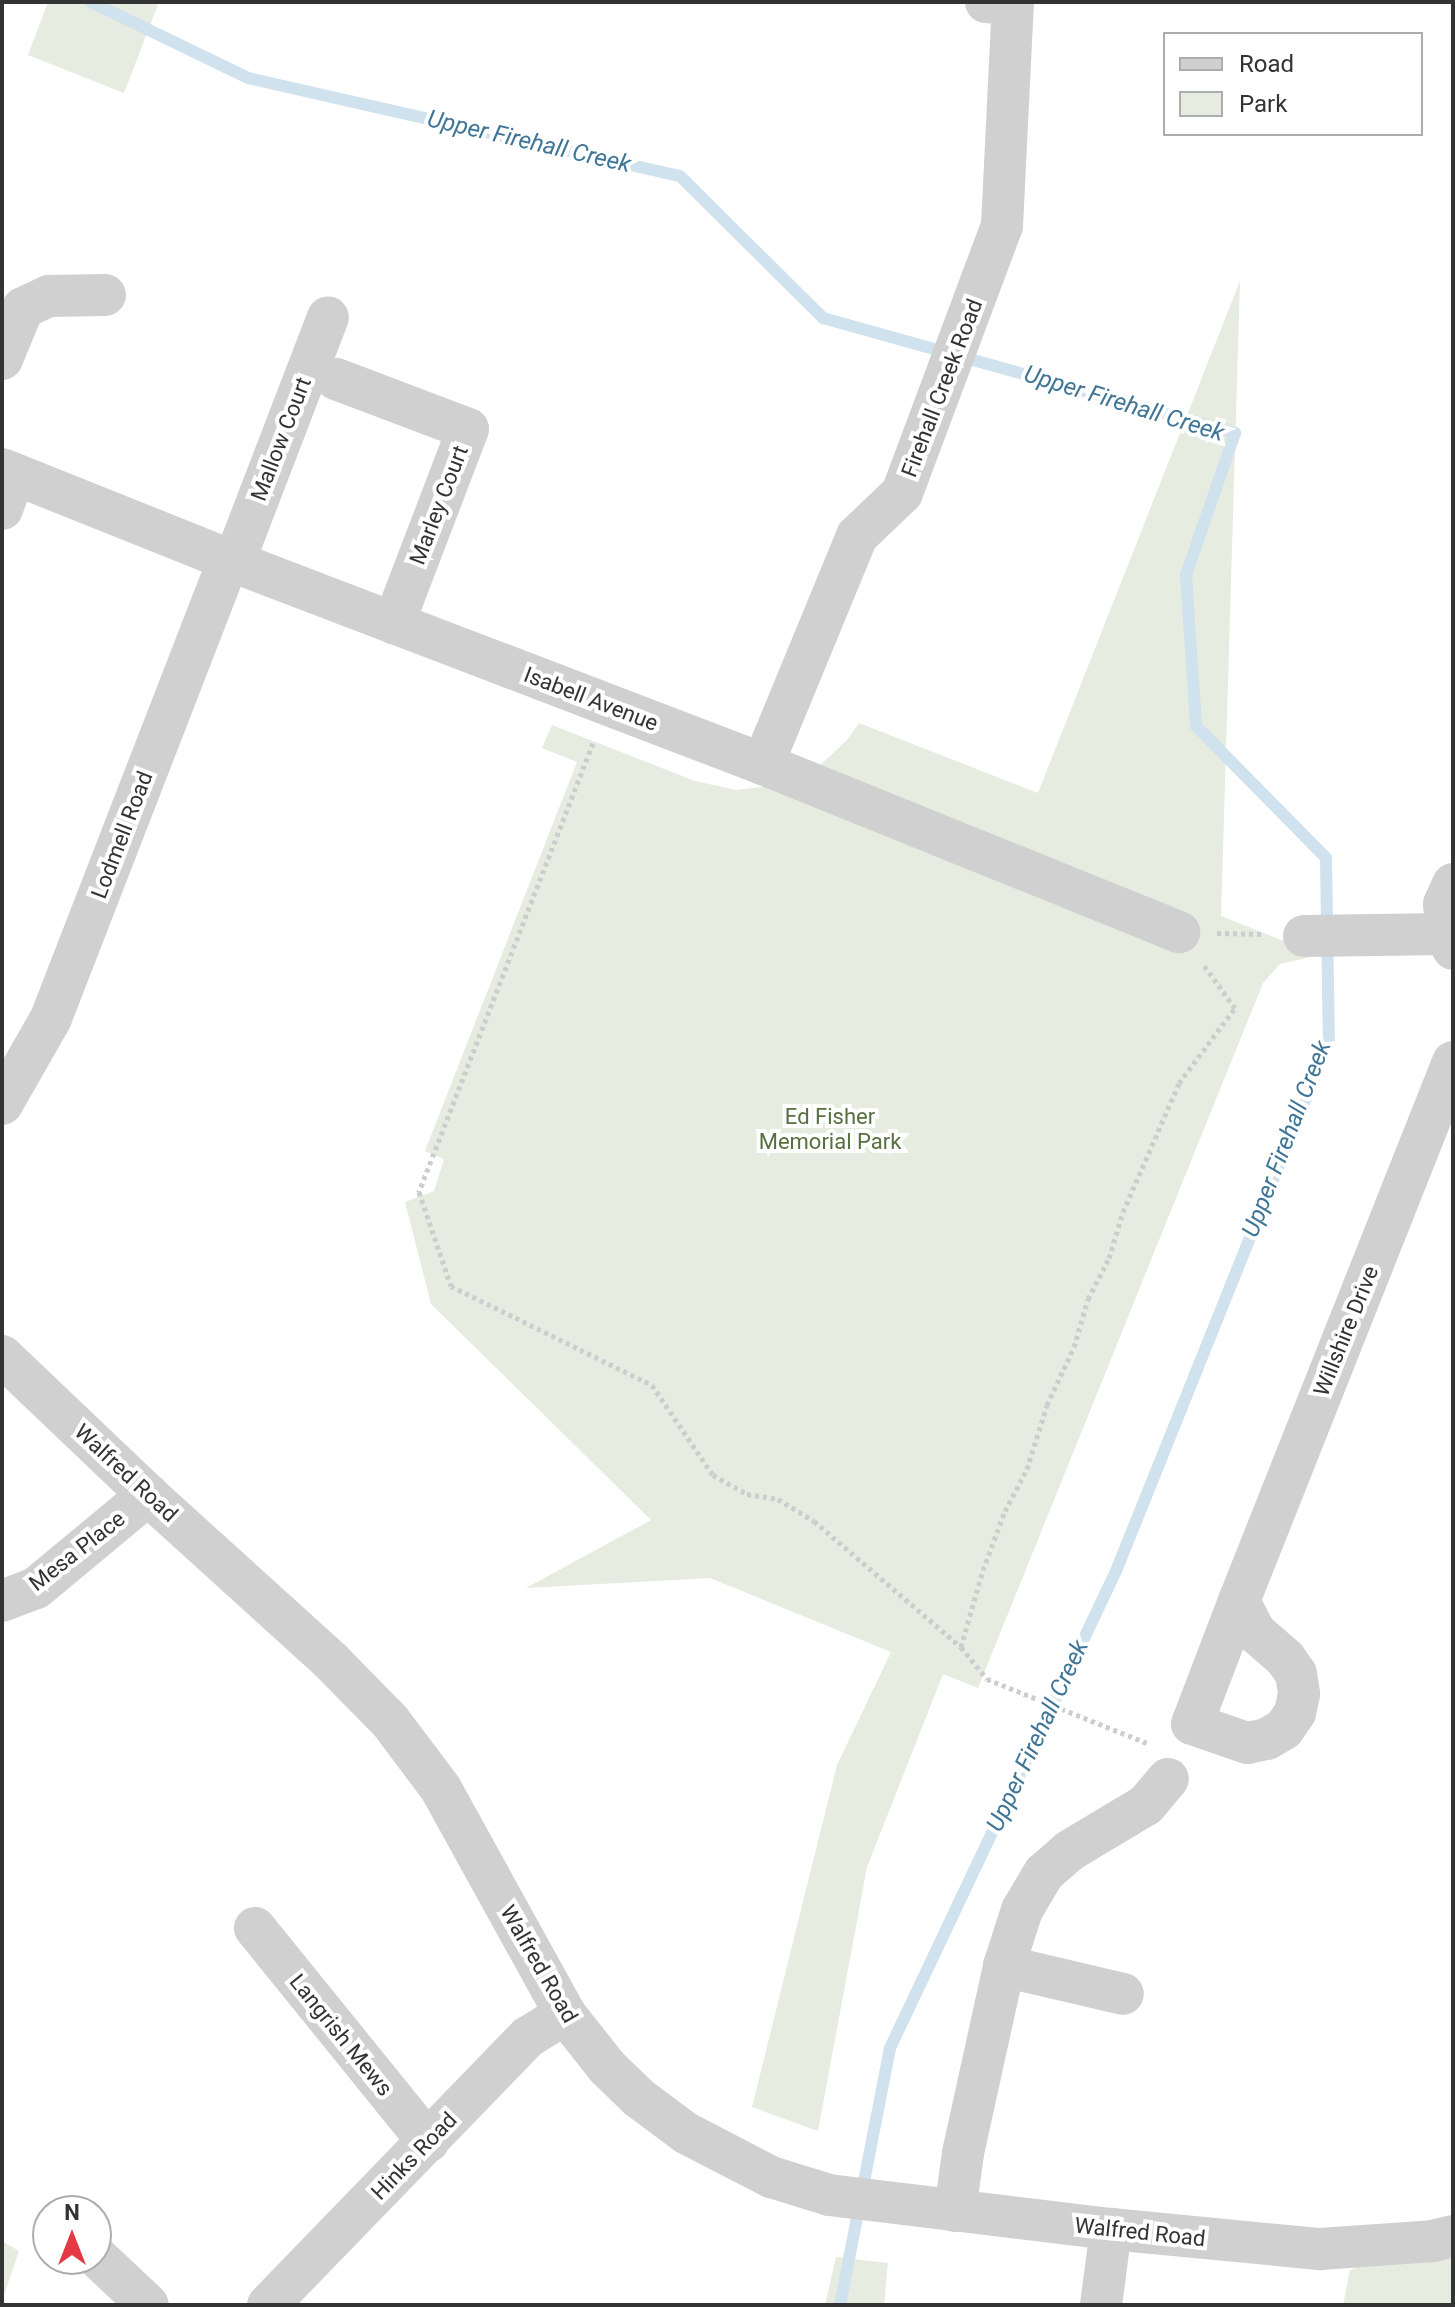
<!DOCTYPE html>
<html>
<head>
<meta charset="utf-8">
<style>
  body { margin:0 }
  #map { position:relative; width:1455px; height:2307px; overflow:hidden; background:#fff; font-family:Roboto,sans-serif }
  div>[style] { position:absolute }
  .green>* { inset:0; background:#e6ecdf }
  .stream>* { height:12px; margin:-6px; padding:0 6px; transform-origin:6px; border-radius:6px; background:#cfe2ee }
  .path>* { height:5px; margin-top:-2.5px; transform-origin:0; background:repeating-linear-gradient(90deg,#cdcdcd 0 4px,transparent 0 8px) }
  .minor>* { height:42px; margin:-21px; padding:0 21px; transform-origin:21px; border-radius:21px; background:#d0d0d0 }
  span { translate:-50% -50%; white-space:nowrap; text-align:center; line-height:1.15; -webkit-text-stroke:8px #fff; paint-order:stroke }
  .street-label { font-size:22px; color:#333 }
  .park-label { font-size:22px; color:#56703f }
  .water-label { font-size:24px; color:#3f7597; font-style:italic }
  .frame { position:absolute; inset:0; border:4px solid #333; pointer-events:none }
  .legend { position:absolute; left:1163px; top:32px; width:260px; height:104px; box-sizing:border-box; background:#fff; border:2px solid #adadad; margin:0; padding:10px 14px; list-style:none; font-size:24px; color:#333 }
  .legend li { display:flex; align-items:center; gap:16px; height:40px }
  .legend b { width:40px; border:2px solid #adadad }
  .north { position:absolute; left:32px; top:2195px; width:80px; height:80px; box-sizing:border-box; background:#fff; border:2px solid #adadad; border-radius:50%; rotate:0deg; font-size:22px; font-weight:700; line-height:32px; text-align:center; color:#333 }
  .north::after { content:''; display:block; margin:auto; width:28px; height:36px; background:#e63946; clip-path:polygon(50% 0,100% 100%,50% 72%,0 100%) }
</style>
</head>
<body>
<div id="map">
  <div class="green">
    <i style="clip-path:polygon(48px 2px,159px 2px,124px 93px,28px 55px)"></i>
    <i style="clip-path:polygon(1240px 281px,1221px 916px,1319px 955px,1280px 964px,1263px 983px,978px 1688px,943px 1674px,867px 1867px,818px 2131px,752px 2107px,837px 1765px,891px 1652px,710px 1578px,526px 1588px,651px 1520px,431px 1304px,405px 1202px,434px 1191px,444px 1159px,425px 1151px,577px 762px,542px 748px,552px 725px,695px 781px,736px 790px,778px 785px,816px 769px,847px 740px,859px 723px,1038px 793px)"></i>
    <i style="clip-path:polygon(1453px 2230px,1453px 2305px,1343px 2305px,1350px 2270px)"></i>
    <i style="clip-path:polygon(2px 2241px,19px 2251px,2px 2301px)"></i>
    <i style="clip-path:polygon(836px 2257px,888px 2263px,884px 2305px,825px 2305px)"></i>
  </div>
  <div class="stream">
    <i style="left:91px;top:2px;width:174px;rotate:25.8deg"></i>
    <i style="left:248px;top:78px;width:443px;rotate:12.8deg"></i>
    <i style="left:680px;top:176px;width:202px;rotate:44.8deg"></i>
    <i style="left:823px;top:318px;width:428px;rotate:15.6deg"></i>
    <i style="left:1235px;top:433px;width:150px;rotate:109deg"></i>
    <i style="left:1186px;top:575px;width:151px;rotate:86.2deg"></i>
    <i style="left:1196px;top:726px;width:185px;rotate:45.4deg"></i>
    <i style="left:1326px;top:858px;width:183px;rotate:89.1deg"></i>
    <i style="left:1329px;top:1041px;width:571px;rotate:111.89deg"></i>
    <i style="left:1116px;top:1571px;width:528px;rotate:115.35deg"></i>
    <i style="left:890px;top:2048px;width:262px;rotate:101deg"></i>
  </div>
  <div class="path">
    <i style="left:593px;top:743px;width:482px;rotate:111.2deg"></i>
    <i style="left:419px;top:1192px;width:99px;rotate:71.2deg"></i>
    <i style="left:451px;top:1286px;width:224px;rotate:26.2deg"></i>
    <i style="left:652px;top:1385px;width:109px;rotate:55.9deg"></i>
    <i style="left:713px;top:1475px;width:39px;rotate:29deg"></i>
    <i style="left:747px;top:1494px;width:31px;rotate:9deg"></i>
    <i style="left:778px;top:1499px;width:42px;rotate:31.4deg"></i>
    <i style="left:814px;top:1521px;width:194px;rotate:40.6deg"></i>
    <i style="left:961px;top:1647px;width:41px;rotate:50.9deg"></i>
    <i style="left:987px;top:1679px;width:172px;rotate:21.8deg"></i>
    <i style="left:1217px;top:933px;width:46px;rotate:1.2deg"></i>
    <i style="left:961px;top:1647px;width:80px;rotate:-74.1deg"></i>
    <i style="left:983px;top:1570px;width:63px;rotate:-69.6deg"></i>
    <i style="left:1005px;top:1511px;width:47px;rotate:-62.4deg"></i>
    <i style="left:1027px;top:1469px;width:67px;rotate:-72.6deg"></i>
    <i style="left:1047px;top:1405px;width:64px;rotate:-65deg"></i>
    <i style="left:1074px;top:1347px;width:50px;rotate:-73.7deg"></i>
    <i style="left:1088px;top:1299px;width:46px;rotate:-62.9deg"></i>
    <i style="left:1109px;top:1258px;width:48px;rotate:-73.1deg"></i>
    <i style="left:1123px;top:1212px;width:141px;rotate:-66.5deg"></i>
    <i style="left:1179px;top:1083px;width:94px;rotate:-53.3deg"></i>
    <i style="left:1235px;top:1008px;width:54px;rotate:-126deg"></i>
  </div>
  <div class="minor">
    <i style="left:2px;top:359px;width:55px;rotate:-67.6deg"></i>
    <i style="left:23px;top:308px;width:29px;rotate:-25deg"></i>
    <i style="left:49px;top:296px;width:56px;rotate:-1deg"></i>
    <i style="left:336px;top:379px;width:141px;rotate:20.7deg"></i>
    <i style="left:468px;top:429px;width:208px;rotate:110.9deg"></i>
    <i style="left:2px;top:469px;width:245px;rotate:21.8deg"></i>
    <i style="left:229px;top:560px;width:572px;rotate:20.91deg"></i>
    <i style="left:763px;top:764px;width:449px;rotate:22deg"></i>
    <i style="left:2px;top:509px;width:37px;rotate:-70deg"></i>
    <i style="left:234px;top:562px;width:262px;rotate:-69deg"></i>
    <i style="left:763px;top:764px;width:247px;rotate:-67.6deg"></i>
    <i style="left:857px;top:536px;width:62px;rotate:-43.7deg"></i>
    <i style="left:902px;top:493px;width:285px;rotate:-69.5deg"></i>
    <i style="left:1002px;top:226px;width:222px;rotate:-87.2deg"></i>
    <i style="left:1013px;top:4px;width:27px;rotate:-176deg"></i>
    <i style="left:1453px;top:884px;width:22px;rotate:114deg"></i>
    <i style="left:1444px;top:904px;width:30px;rotate:84deg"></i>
    <i style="left:1447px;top:934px;width:16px;rotate:68deg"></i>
    <i style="left:1304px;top:936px;width:143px;rotate:-0.8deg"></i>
    <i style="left:2px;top:1104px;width:99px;rotate:-60.3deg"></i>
    <i style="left:51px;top:1018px;width:491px;rotate:-68.8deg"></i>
    <i style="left:2px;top:1356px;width:202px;rotate:43.6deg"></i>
    <i style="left:148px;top:1495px;width:247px;rotate:42.2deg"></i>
    <i style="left:331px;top:1661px;width:84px;rotate:45.5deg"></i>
    <i style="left:390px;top:1721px;width:85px;rotate:53.1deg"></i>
    <i style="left:441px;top:1789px;width:257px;rotate:61.1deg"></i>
    <i style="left:565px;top:2014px;width:68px;rotate:51.6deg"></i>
    <i style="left:607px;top:2067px;width:45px;rotate:44.1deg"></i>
    <i style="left:639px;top:2098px;width:59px;rotate:36.7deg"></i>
    <i style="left:686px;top:2133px;width:96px;rotate:27.4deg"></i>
    <i style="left:771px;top:2177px;width:61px;rotate:17.2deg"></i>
    <i style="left:829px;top:2195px;width:284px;rotate:6.9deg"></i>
    <i style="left:1111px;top:2229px;width:210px;rotate:5.5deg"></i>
    <i style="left:1320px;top:2249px;width:113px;rotate:-4deg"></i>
    <i style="left:1433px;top:2241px;width:21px;rotate:-14deg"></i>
    <i style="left:2px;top:1601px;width:36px;rotate:-21deg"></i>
    <i style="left:36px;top:1588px;width:146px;rotate:-39.7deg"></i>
    <i style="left:1239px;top:1601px;width:35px;rotate:63deg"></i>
    <i style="left:1255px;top:1632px;width:40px;rotate:41deg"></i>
    <i style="left:1285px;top:1658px;width:19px;rotate:55deg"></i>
    <i style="left:1296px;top:1674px;width:20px;rotate:81deg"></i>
    <i style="left:1299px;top:1694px;width:19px;rotate:102deg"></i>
    <i style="left:1295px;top:1713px;width:19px;rotate:125deg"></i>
    <i style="left:1284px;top:1729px;width:20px;rotate:150deg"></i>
    <i style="left:1267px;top:1739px;width:20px;rotate:169deg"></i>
    <i style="left:1247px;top:1743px;width:58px;rotate:-160.9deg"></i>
    <i style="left:1192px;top:1724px;width:132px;rotate:-69.1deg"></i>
    <i style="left:1239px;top:1601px;width:580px;rotate:-68.35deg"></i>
    <i style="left:255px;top:1928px;width:275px;rotate:51deg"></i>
    <i style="left:1004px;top:1966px;width:122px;rotate:13.2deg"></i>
    <i style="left:955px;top:2211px;width:59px;rotate:-82.1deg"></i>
    <i style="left:963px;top:2153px;width:191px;rotate:-77.6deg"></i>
    <i style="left:1004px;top:1966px;width:59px;rotate:-72.2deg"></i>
    <i style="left:1022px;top:1910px;width:43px;rotate:-59.3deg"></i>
    <i style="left:1044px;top:1873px;width:33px;rotate:-41deg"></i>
    <i style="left:1069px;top:1851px;width:90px;rotate:-30.9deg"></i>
    <i style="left:1146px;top:1805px;width:34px;rotate:-50deg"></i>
    <i style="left:96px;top:2256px;width:71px;rotate:43.3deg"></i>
    <i style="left:268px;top:2305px;width:373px;rotate:-45.9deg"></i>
    <i style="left:528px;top:2037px;width:44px;rotate:-31.9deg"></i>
    <i style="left:1101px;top:2305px;width:77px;rotate:-82.5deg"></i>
  </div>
  <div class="street-label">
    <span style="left:942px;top:388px;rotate:-69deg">Firehall Creek Road</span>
    <span style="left:281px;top:439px;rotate:-69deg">Mallow Court</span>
    <span style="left:439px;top:505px;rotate:-69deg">Marley Court</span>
    <span style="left:591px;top:699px;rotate:21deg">Isabell Avenue</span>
    <span style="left:122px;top:835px;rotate:-69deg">Lodmell Road</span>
    <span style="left:1346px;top:1331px;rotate:-68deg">Willshire Drive</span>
    <span style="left:126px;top:1473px;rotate:43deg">Walfred Road</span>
    <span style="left:77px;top:1551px;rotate:-38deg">Mesa Place</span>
    <span style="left:539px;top:1964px;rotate:60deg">Walfred Road</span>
    <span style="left:341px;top:2035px;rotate:51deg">Langrish Mews</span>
    <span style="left:414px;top:2156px;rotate:-46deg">Hinks Road</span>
    <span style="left:1140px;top:2232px;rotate:6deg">Walfred Road</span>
  </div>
  <div class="park-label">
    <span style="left:830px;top:1129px">Ed Fisher<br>Memorial Park</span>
  </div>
  <div class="water-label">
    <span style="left:529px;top:142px;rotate:13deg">Upper Firehall Creek</span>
    <span style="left:1124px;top:404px;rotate:17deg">Upper Firehall Creek</span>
    <span style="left:1287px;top:1139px;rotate:-69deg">Upper Firehall Creek</span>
    <span style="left:1038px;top:1736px;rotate:-65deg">Upper Firehall Creek</span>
  </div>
  <div class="frame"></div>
  <ul class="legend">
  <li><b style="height:10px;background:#d0d0d0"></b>Road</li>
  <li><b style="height:22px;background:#e6ecdf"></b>Park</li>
  </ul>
  <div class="north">N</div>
</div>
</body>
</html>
